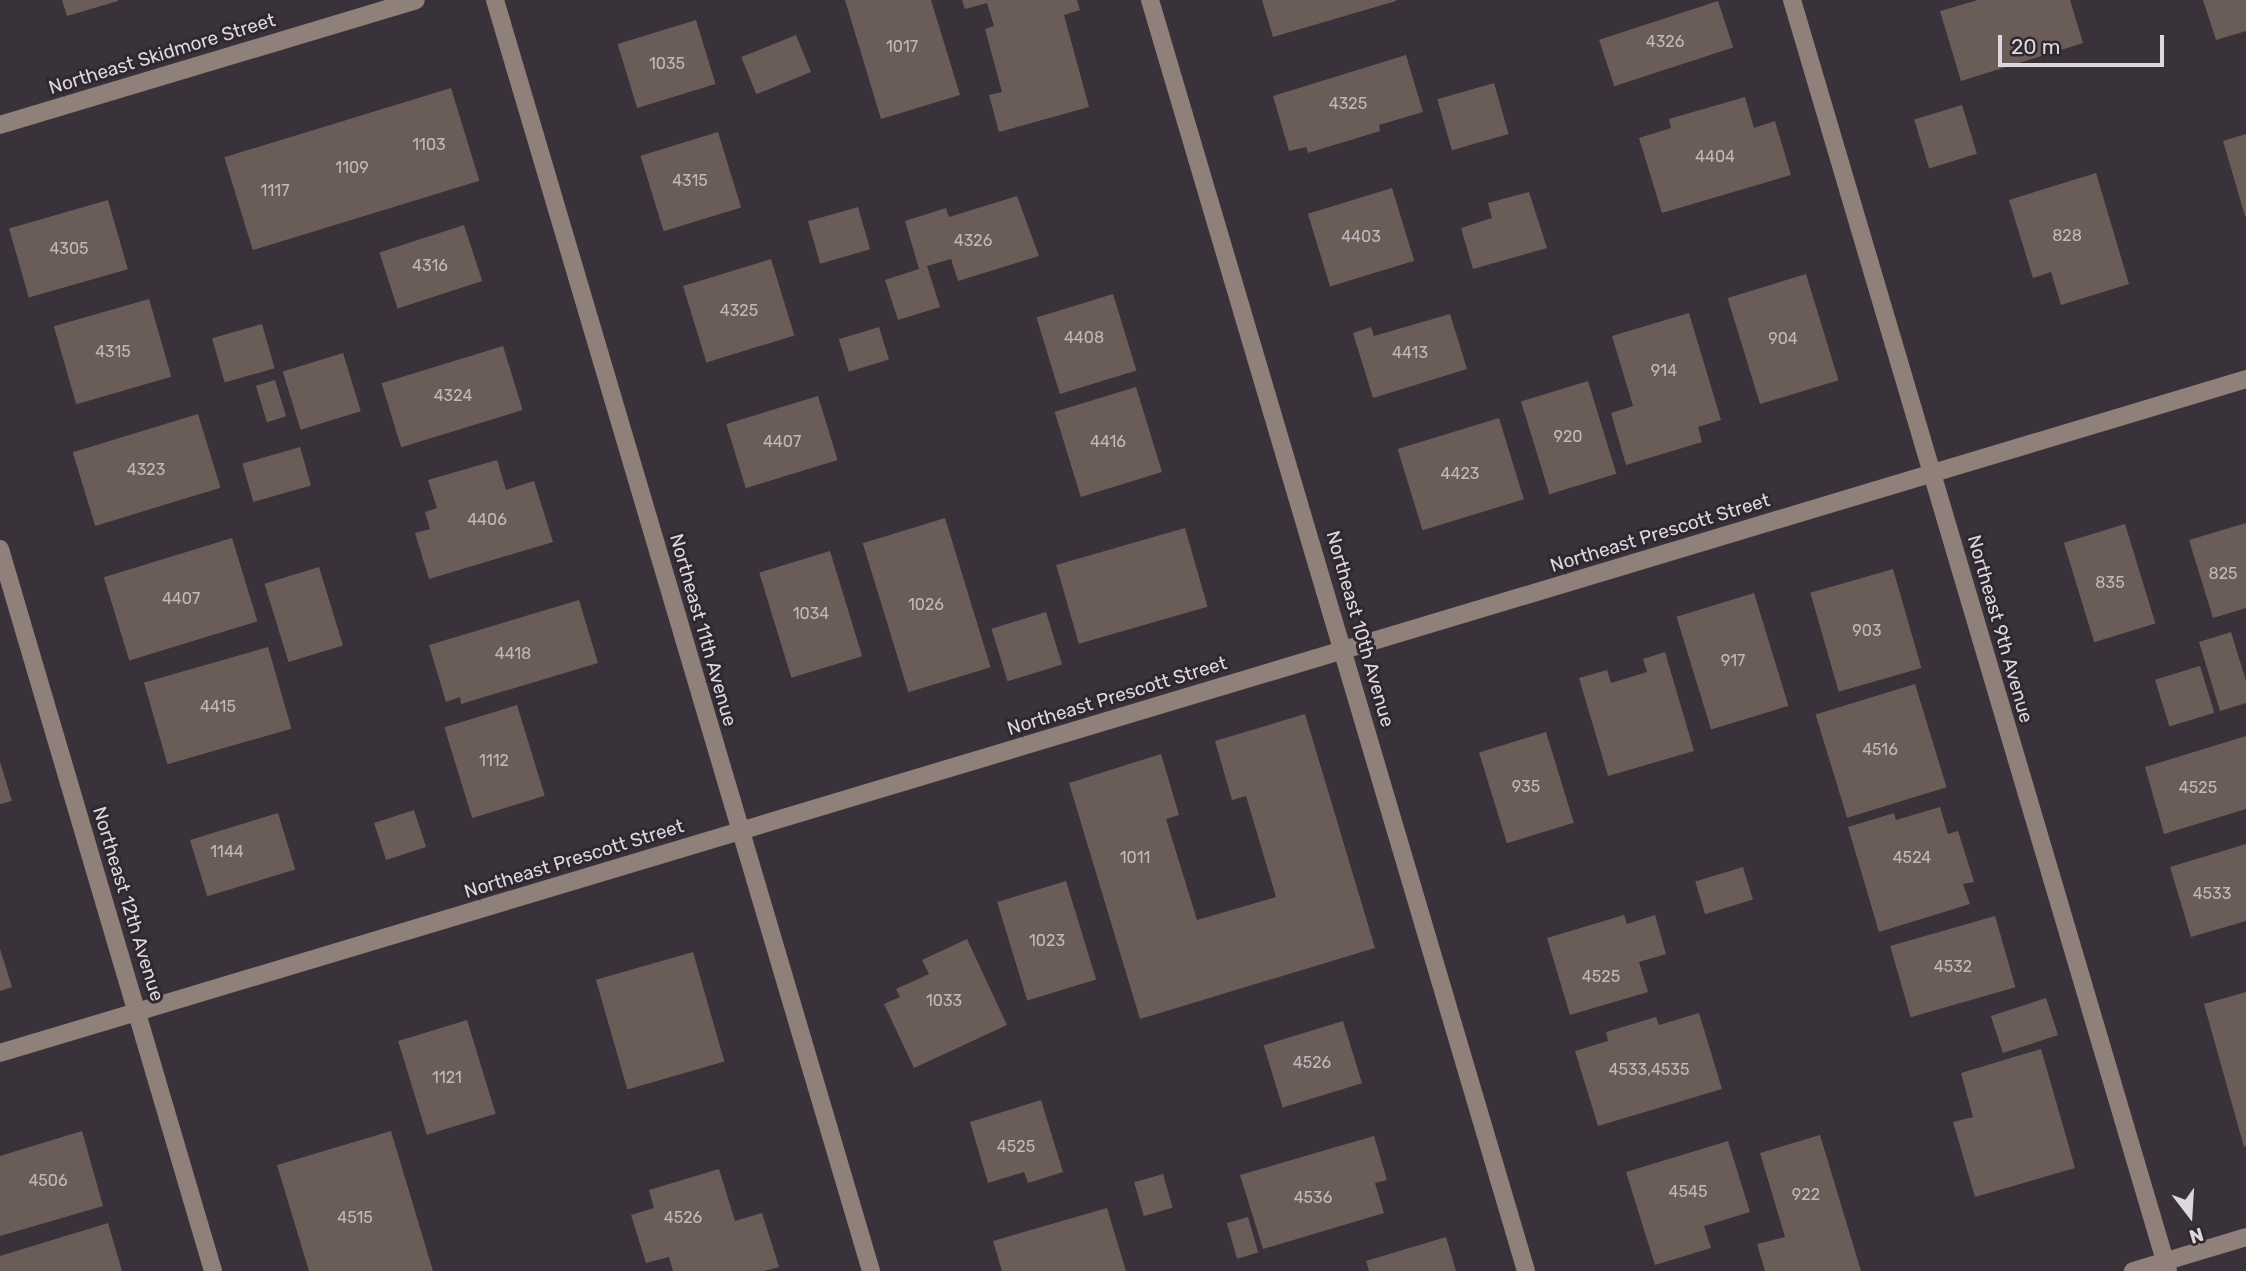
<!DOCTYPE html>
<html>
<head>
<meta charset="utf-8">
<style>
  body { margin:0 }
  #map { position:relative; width:2246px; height:1271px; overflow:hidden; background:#3a323b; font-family:Rubik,sans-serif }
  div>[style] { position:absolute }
  .building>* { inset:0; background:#6a5d57; transform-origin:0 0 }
  .minor>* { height:18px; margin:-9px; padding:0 9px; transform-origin:9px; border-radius:9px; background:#8f8079 }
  span { translate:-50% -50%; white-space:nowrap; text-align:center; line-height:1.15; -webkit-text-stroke:6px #302831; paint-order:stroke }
  .number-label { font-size:16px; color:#c0b9bc }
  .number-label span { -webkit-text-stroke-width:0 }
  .street-label { font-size:19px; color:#ddd8de }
  .north { position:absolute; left:2155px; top:1180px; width:70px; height:70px; -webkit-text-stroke:5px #302831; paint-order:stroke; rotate:163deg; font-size:19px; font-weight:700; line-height:28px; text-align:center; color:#ddd8de }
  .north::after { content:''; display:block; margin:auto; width:24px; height:32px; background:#ddd8de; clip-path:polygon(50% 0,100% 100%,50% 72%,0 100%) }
  .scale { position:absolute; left:1998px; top:35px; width:166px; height:32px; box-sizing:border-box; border:4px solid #ddd8de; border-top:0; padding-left:9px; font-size:21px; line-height:24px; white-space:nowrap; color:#ddd8de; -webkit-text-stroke:5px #302831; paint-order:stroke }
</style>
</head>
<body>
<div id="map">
  <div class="building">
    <i style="clip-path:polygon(62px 0,118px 0,118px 1px,67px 16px)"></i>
    <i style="clip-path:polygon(845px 0,931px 0,960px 95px,881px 119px)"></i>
    <i style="clip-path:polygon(962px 0,1077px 0,1080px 10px,1064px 15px,1089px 107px,999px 132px,989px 95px,1002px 92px,985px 29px,994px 26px,987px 3px,965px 9px)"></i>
    <i style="clip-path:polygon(1262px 0,1396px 0,1396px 1px,1273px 37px)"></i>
    <i style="clip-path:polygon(1978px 0,2070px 0,2083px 43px,1961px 81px,1940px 11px)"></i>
    <i style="clip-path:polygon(2203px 0,2246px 0,2246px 31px,2216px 40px)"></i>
    <i style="left:1718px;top:1px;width:49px;height:125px;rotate:72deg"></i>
    <i style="left:696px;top:20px;width:67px;height:82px;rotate:73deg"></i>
    <i style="left:796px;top:35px;width:40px;height:59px;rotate:68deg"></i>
    <i style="clip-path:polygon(1406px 55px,1423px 112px,1379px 125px,1380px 131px,1308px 153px,1306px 147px,1289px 151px,1273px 96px)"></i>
    <i style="left:1494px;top:83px;width:53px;height:59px;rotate:74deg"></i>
    <i style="left:451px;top:88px;width:97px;height:237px;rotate:73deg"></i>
    <i style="clip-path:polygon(1745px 97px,1754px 128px,1775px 121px,1791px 175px,1662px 213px,1639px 138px,1671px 128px,1669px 119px)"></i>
    <i style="left:1962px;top:105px;width:51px;height:50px;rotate:73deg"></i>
    <i style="left:718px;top:132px;width:79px;height:81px;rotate:73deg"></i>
    <i style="clip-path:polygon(2246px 134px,2246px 216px,2245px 216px,2223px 141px)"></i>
    <i style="clip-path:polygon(2096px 173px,2129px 284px,2061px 305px,2051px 272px,2033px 278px,2009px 200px)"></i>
    <i style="left:1392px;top:188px;width:76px;height:88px;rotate:73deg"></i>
    <i style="clip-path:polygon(1529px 192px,1547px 248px,1473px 269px,1461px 228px,1492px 218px,1488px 203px)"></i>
    <i style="clip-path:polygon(1017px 196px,1039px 256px,958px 281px,951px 259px,927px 266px,940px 307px,898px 320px,885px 280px,919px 269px,905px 221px,946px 208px,949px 217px)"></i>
    <i style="left:108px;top:200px;width:72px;height:103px;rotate:74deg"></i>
    <i style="left:858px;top:207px;width:44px;height:52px;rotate:74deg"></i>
    <i style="left:464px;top:225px;width:59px;height:89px;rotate:72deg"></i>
    <i style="left:771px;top:259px;width:80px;height:92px;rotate:73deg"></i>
    <i style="left:1806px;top:274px;width:111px;height:82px;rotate:73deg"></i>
    <i style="left:1113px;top:294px;width:80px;height:80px;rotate:73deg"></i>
    <i style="left:149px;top:299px;width:81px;height:99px;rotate:74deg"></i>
    <i style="clip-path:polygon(1689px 313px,1721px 420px,1698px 427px,1702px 442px,1626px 465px,1611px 413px,1633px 406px,1612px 336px)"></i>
    <i style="clip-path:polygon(1450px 314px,1467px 369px,1373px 398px,1353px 333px,1371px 327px,1374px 336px)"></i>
    <i style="left:262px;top:324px;width:46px;height:52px;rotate:74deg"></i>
    <i style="left:879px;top:327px;width:34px;height:42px;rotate:73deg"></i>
    <i style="left:503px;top:346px;width:67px;height:127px;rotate:73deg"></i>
    <i style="left:343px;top:353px;width:61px;height:63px;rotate:73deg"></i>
    <i style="left:275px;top:380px;width:38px;height:20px;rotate:73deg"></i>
    <i style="left:1588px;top:381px;width:97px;height:70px;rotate:73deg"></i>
    <i style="left:1136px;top:387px;width:89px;height:85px;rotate:73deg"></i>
    <i style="left:818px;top:396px;width:67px;height:96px;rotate:73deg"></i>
    <i style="left:198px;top:414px;width:77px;height:131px;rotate:73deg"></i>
    <i style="left:1499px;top:418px;width:85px;height:106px;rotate:73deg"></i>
    <i style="left:300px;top:447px;width:40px;height:60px;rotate:74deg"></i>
    <i style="clip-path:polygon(497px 460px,506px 490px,534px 481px,553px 542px,429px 579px,415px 533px,430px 529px,425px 512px,437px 508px,428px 480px)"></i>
    <i style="left:945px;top:518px;width:156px;height:86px;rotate:73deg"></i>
    <i style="clip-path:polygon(2246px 523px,2246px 608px,2213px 618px,2189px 540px)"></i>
    <i style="left:2125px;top:524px;width:104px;height:64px;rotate:73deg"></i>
    <i style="left:1185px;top:528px;width:82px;height:134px;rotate:74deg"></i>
    <i style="left:232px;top:538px;width:87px;height:134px;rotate:73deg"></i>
    <i style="left:830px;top:551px;width:110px;height:74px;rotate:73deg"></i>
    <i style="left:319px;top:567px;width:82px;height:57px;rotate:73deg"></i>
    <i style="left:1893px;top:569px;width:103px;height:86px;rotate:74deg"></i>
    <i style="left:1754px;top:593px;width:118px;height:81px;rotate:73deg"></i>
    <i style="clip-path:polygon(579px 600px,598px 663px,461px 704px,460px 697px,446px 702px,429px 645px)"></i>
    <i style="left:1046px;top:612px;width:55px;height:57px;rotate:73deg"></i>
    <i style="clip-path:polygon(2231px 632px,2246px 681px,2246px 703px,2220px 711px,2199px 642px)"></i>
    <i style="left:268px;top:647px;width:85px;height:129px;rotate:74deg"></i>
    <i style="clip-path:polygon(1665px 652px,1694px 751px,1608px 776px,1579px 678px,1607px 670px,1611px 683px,1647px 672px,1643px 659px)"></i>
    <i style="left:2200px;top:666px;width:49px;height:47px;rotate:73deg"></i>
    <i style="left:1915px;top:684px;width:108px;height:104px;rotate:73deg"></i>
    <i style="left:517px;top:705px;width:95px;height:76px;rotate:73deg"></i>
    <i style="clip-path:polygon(1305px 714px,1375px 948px,1140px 1019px,1069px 783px,1161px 754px,1179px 815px,1166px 819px,1197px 920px,1276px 897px,1246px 796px,1232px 800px,1215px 741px)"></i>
    <i style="left:1546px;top:732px;width:95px;height:70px;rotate:73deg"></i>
    <i style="clip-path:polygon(2246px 736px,2246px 809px,2164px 834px,2145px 767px)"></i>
    <i style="clip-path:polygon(0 762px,12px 801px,0 804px)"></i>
    <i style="clip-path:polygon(1940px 807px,1948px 834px,1958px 831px,1974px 882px,1963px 884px,1970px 904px,1879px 932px,1848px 827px,1894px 813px,1896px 820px)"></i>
    <i style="left:414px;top:810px;width:39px;height:42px;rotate:72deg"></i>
    <i style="left:278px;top:813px;width:59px;height:92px;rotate:73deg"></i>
    <i style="clip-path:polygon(2246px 844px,2246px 921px,2191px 937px,2170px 867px)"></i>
    <i style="left:1743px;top:867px;width:34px;height:50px;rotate:73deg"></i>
    <i style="left:1066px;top:881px;width:103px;height:72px;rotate:73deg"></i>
    <i style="clip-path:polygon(1624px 915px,1627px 924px,1655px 915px,1666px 954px,1639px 962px,1648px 992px,1570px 1015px,1547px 938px)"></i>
    <i style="left:1995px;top:916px;width:74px;height:109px;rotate:74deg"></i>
    <i style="clip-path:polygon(967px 939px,1007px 1025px,914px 1068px,884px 1004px,900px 997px,896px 989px,929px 974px,922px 960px)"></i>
    <i style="clip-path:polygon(0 949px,12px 987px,0 991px)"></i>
    <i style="left:693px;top:952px;width:114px;height:101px;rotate:74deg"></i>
    <i style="clip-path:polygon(2246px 992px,2246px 1146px,2244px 1147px,2204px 1004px)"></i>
    <i style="left:2046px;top:998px;width:39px;height:58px;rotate:72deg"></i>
    <i style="clip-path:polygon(1699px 1013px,1722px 1089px,1598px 1126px,1575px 1051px,1608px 1041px,1606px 1032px,1656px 1017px,1659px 1025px)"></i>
    <i style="left:467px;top:1020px;width:98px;height:72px;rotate:73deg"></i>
    <i style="left:1343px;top:1021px;width:65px;height:83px;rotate:73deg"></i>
    <i style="clip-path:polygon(2041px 1049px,2075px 1168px,1975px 1197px,1953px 1122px,1973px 1117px,1961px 1073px)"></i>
    <i style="clip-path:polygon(1041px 1100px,1063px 1172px,1028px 1183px,1024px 1172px,988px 1183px,970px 1122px)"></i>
    <i style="clip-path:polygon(82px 1131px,103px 1206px,0 1236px,0 1156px)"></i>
    <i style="clip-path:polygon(391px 1131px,433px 1271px,309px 1271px,277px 1165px)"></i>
    <i style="clip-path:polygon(1820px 1135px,1861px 1271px,1765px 1271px,1757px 1244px,1785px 1237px,1760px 1153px)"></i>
    <i style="clip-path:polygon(1374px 1136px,1387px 1180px,1375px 1183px,1384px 1213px,1263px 1249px,1240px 1175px)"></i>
    <i style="clip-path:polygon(1728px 1141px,1750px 1212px,1704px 1226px,1711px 1248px,1655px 1265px,1626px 1172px)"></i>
    <i style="clip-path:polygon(719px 1169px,735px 1221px,762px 1213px,779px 1267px,764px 1271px,673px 1271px,669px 1257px,646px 1263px,631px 1215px,654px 1208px,649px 1190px)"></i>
    <i style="left:1163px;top:1174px;width:35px;height:30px;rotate:74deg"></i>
    <i style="clip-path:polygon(1107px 1208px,1126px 1271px,1002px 1271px,993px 1241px)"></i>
    <i style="left:1248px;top:1217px;width:37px;height:22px;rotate:74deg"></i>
    <i style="clip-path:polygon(108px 1223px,122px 1271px,0 1271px,0 1256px)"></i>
    <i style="clip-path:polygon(1446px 1237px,1456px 1271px,1369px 1271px,1366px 1261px)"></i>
  </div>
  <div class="minor">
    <i style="left:495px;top:0;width:1325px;rotate:73.52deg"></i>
    <i style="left:1150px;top:0;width:1325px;rotate:73.52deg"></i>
    <i style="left:1792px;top:0;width:1325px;rotate:73.52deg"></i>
    <i style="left:0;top:125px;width:434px;rotate:-16.7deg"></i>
    <i style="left:0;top:549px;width:753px;rotate:73.56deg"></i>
    <i style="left:0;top:1053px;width:2345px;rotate:-16.7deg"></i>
    <i style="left:2133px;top:1271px;width:118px;rotate:-16.7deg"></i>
  </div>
  <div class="number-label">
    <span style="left:1665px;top:42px">4326</span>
    <span style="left:902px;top:47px">1017</span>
    <span style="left:667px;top:64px">1035</span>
    <span style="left:1348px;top:104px">4325</span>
    <span style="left:429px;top:145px">1103</span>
    <span style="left:1715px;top:157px">4404</span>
    <span style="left:352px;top:168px">1109</span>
    <span style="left:690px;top:181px">4315</span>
    <span style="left:275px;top:191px">1117</span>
    <span style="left:2067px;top:236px">828</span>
    <span style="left:1361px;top:237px">4403</span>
    <span style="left:973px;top:241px">4326</span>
    <span style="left:69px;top:249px">4305</span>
    <span style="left:430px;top:266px">4316</span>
    <span style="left:739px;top:311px">4325</span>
    <span style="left:1084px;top:338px">4408</span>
    <span style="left:1783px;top:339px">904</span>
    <span style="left:113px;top:352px">4315</span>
    <span style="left:1410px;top:353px">4413</span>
    <span style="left:1664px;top:371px">914</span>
    <span style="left:453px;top:396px">4324</span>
    <span style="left:1568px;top:437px">920</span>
    <span style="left:782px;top:442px">4407</span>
    <span style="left:1108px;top:442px">4416</span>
    <span style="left:146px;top:470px">4323</span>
    <span style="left:1460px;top:474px">4423</span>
    <span style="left:487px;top:520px">4406</span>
    <span style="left:2223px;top:574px">825</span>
    <span style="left:2110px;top:583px">835</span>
    <span style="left:181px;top:599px">4407</span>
    <span style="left:926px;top:605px">1026</span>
    <span style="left:811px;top:614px">1034</span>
    <span style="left:1867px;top:631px">903</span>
    <span style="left:513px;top:654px">4418</span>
    <span style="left:1733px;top:661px">917</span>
    <span style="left:218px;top:707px">4415</span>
    <span style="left:1880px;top:750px">4516</span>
    <span style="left:494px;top:761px">1112</span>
    <span style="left:1526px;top:787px">935</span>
    <span style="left:2198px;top:788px">4525</span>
    <span style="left:227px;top:852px">1144</span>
    <span style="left:1135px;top:858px">1011</span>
    <span style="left:1912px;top:858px">4524</span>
    <span style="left:2212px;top:894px">4533</span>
    <span style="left:1047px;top:941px">1023</span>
    <span style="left:1953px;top:967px">4532</span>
    <span style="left:1601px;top:977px">4525</span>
    <span style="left:944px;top:1001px">1033</span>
    <span style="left:1312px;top:1063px">4526</span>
    <span style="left:1649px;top:1070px">4533,4535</span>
    <span style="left:447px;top:1078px">1121</span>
    <span style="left:1016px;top:1147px">4525</span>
    <span style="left:48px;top:1181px">4506</span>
    <span style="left:1688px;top:1192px">4545</span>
    <span style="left:1806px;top:1195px">922</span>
    <span style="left:1313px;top:1198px">4536</span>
    <span style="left:355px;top:1218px">4515</span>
    <span style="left:683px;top:1218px">4526</span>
  </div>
  <div class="street-label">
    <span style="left:162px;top:54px;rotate:-17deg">Northeast Skidmore Street</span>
    <span style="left:1660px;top:533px;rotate:-17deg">Northeast Prescott Street</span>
    <span style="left:1360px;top:629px;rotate:74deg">Northeast 10th Avenue</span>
    <span style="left:2000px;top:629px;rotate:74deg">Northeast 9th Avenue</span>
    <span style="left:703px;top:630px;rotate:74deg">Northeast 11th Avenue</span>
    <span style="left:1117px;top:696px;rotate:-17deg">Northeast Prescott Street</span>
    <span style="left:574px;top:859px;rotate:-17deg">Northeast Prescott Street</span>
    <span style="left:128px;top:904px;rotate:73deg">Northeast 12th Avenue</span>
  </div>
  <div class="north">N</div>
  <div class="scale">20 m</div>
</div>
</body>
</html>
